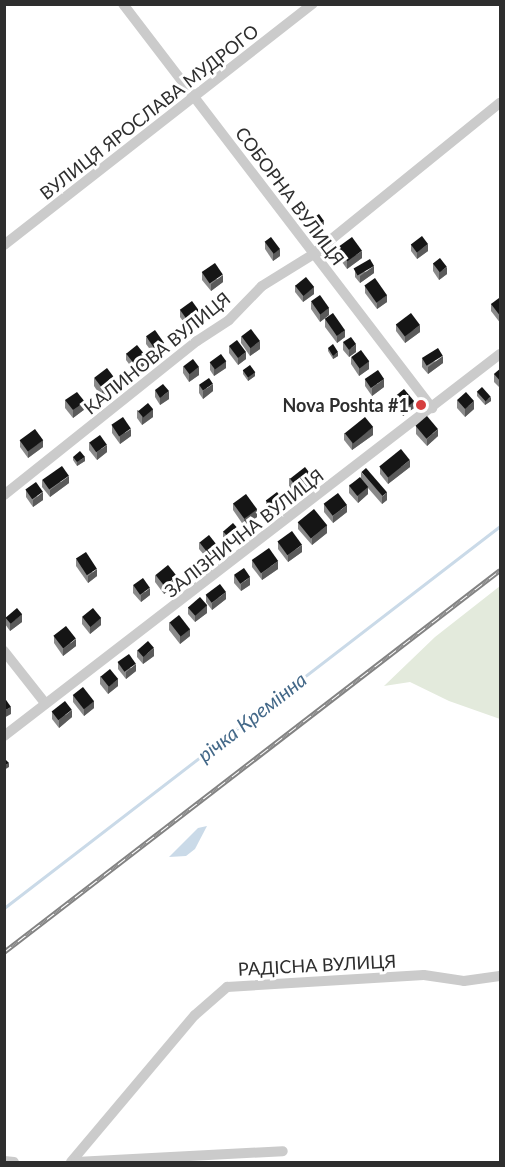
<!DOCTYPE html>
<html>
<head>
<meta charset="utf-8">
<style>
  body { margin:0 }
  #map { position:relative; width:505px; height:1167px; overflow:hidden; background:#fff; font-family:Lato,sans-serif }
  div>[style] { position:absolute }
  .green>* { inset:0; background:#e3eadc }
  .water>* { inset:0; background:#cadae8 }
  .stream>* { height:3px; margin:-1.5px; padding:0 1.5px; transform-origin:1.5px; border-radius:1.5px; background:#cadae8 }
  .minor>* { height:10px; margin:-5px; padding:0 5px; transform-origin:5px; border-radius:5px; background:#cbcbcb }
  .rail>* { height:5px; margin-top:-2.5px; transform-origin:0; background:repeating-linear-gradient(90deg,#fff 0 9px,#838383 0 18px); box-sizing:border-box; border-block:2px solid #838383 }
  .wall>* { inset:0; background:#8a8a8a }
  .shaded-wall>* { inset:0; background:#5b5b5b }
  .building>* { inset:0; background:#151515; transform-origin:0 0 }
  .dots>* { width:16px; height:16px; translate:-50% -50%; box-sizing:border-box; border:3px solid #fff; border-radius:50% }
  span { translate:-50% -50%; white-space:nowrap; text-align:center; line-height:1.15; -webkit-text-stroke:6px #fff; paint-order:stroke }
  .street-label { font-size:18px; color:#2e2e2e }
  .poi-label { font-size:18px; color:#2e2e2e; font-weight:700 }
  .right { translate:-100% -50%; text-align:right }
  .water-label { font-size:20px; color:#436888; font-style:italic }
  .frame { position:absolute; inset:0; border:6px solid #2e2e2e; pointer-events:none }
</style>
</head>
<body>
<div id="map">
  <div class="green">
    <i style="clip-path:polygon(500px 586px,500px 719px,449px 701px,410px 682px,384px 686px,435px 637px)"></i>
  </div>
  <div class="water">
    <i style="clip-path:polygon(207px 826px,195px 849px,186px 856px,169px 857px,198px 828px)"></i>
  </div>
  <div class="stream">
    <i style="left:4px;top:908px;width:626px;rotate:-37.6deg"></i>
  </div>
  <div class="minor">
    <i style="left:123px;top:4px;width:509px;rotate:52.59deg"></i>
    <i style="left:4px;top:245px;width:392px;rotate:-38deg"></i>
    <i style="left:4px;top:495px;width:247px;rotate:-38.6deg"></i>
    <i style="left:197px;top:341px;width:38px;rotate:-33deg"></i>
    <i style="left:229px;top:320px;width:47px;rotate:-45.9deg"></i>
    <i style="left:262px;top:286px;width:59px;rotate:-31.8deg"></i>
    <i style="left:312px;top:255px;width:242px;rotate:-39deg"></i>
    <i style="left:4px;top:651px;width:66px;rotate:51.7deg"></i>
    <i style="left:4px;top:736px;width:626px;rotate:-37.6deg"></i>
    <i style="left:4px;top:1161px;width:10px;rotate:6deg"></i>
    <i style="left:71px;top:1162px;width:192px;rotate:-49.9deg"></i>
    <i style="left:195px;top:1015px;width:43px;rotate:-41.2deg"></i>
    <i style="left:227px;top:987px;width:197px;rotate:-3.5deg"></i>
    <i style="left:424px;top:975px;width:40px;rotate:8.5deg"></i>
    <i style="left:464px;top:981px;width:36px;rotate:-8deg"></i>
    <i style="left:76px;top:1162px;width:207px;rotate:-3deg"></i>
  </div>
  <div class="rail">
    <i style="left:4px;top:952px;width:626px;rotate:-37.6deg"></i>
  </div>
  <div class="wall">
    <i style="clip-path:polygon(313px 218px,324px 225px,318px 229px,313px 222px)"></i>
    <i style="clip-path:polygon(265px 242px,280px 256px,273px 261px,265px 249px)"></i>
    <i style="clip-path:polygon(411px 244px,428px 251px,417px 259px,411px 251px)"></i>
    <i style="clip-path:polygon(337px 247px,362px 258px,347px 269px,337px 255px)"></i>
    <i style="clip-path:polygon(433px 263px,447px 274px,439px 280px,433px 271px)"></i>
    <i style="clip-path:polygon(355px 270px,374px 273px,360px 283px,355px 277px)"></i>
    <i style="clip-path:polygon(202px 272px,223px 282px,211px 291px,202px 280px)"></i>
    <i style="clip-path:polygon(295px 285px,314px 294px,303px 302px,295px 292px)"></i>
    <i style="clip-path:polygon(365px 286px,387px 302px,377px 309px,365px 293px)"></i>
    <i style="clip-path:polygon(501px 300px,501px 324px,491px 311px,491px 304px)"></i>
    <i style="clip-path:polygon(311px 302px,329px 315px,320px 322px,311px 309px)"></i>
    <i style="clip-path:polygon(180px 310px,202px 323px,190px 331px,180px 317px)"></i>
    <i style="clip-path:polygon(325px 319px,345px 337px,337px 343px,325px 327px)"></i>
    <i style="clip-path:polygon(396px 324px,420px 332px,405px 343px,396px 331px)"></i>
    <i style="clip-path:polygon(241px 336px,260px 349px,250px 356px,241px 343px)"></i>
    <i style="clip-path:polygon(146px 337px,164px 350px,155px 356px,146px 344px)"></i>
    <i style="clip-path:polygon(343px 342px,356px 352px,349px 357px,343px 350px)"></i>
    <i style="clip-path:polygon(229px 346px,246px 359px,238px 365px,229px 353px)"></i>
    <i style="clip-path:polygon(328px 348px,338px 356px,333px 359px,328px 351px)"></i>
    <i style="clip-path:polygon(126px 353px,146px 364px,135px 372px,126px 360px)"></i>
    <i style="clip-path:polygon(351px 357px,369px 369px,359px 376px,351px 364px)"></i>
    <i style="clip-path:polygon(422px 359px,443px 363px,428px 374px,422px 367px)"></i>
    <i style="clip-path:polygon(210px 362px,226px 368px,214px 376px,210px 370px)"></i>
    <i style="clip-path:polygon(183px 366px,199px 375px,189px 382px,183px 373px)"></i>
    <i style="clip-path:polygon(501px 368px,501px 389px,494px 382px,494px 374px)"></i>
    <i style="clip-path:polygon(243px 370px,255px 376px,248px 381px,243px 374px)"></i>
    <i style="clip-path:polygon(94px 378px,116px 387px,102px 398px,94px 386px)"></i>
    <i style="clip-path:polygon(365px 379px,384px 387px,372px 396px,365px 386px)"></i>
    <i style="clip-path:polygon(199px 385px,213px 391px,203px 399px,199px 393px)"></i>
    <i style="clip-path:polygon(155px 390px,169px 399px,160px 405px,155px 397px)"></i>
    <i style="clip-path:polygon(477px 392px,491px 401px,485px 405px,477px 396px)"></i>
    <i style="clip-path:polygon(394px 397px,414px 408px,403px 416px,394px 404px)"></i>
    <i style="clip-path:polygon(65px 400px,85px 409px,73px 418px,65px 408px)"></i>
    <i style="clip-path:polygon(457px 400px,474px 409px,465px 417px,457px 408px)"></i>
    <i style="clip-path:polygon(137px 410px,153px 417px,142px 425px,137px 418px)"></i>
    <i style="clip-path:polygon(112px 425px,131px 436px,120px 444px,112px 433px)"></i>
    <i style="clip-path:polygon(416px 426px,438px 436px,427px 446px,416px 434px)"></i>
    <i style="clip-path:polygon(344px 433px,373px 435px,352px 450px,344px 440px)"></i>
    <i style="clip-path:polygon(20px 440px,43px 447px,28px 458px,20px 447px)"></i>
    <i style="clip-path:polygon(89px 442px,107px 452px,97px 460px,89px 450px)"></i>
    <i style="clip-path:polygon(73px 457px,85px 461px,77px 466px,73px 460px)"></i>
    <i style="clip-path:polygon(380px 467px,410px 467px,388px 484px,380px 474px)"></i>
    <i style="clip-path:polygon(361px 472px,387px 500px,382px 504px,368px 488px,368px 494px,358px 503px,349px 493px,349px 485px,361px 478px)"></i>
    <i style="clip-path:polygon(289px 478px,312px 483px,296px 495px,289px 486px)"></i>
    <i style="clip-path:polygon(42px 480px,69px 483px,50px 497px,42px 487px)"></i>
    <i style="clip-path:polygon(26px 490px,43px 500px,33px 507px,26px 497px)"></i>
    <i style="clip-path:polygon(266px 500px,283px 508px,272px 516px,266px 508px)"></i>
    <i style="clip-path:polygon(233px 503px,257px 517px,244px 526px,233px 510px)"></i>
    <i style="clip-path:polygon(324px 504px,347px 512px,333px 523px,324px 512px)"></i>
    <i style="clip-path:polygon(298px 522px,327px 533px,312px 545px,298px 529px)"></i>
    <i style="clip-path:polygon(223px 531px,240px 539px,229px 547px,223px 539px)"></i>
    <i style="clip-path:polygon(199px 542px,219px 555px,210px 562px,199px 549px)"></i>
    <i style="clip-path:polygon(278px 542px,302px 552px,288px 562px,278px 549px)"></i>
    <i style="clip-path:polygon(76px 559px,97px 576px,88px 583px,76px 566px)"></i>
    <i style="clip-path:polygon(252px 560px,278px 569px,262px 580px,252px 567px)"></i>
    <i style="clip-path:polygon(155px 575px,177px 584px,164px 594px,155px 582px)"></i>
    <i style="clip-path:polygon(234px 575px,250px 585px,241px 591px,234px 583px)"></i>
    <i style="clip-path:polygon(133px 585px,150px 595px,141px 602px,133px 593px)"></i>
    <i style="clip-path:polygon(206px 595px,226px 599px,212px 610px,206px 602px)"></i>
    <i style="clip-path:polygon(188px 607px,207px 613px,195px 622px,188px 614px)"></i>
    <i style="clip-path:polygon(5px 617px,22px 622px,10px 631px,5px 624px)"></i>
    <i style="clip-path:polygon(82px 617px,101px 625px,90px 634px,82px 624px)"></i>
    <i style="clip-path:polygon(169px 622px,190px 636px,180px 644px,169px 630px)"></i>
    <i style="clip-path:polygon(54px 636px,76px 646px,63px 656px,54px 643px)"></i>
    <i style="clip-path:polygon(137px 650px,154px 656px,143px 664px,137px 657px)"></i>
    <i style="clip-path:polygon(118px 662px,136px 671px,126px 679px,118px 669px)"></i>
    <i style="clip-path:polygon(100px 676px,118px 686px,108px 694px,100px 684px)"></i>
    <i style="clip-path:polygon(73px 695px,94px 708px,84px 716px,73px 702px)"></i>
    <i style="clip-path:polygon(52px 712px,72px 717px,59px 728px,52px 719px)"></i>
  </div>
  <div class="shaded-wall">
    <i style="clip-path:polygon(324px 221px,324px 225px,318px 229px,318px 226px)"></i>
    <i style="clip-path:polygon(428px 244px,428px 251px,417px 259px,417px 252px)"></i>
    <i style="clip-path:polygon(280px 249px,280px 256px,273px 261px,273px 253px)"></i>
    <i style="clip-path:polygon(362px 251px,362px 258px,347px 269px,347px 261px)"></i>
    <i style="clip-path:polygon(374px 266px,374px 273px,360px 283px,360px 276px)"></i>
    <i style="clip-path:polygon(447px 267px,447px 274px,439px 280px,439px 272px)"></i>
    <i style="clip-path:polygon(223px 275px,223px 282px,211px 291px,211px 284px)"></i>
    <i style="clip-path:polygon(314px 287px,314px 294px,303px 302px,303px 295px)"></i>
    <i style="clip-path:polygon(387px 295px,387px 302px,377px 309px,377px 302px)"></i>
    <i style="clip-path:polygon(329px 308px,329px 315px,320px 322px,320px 314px)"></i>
    <i style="clip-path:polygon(202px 315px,202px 323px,190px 331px,190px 324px)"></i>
    <i style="clip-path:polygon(420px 325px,420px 332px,405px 343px,405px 336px)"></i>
    <i style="clip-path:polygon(345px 330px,345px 337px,337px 343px,337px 336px)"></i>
    <i style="clip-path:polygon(260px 341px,260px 349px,250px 356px,250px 348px)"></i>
    <i style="clip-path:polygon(164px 343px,164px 350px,155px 356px,155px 349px)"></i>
    <i style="clip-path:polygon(356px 344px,356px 352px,349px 357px,349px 350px)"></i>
    <i style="clip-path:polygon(246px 352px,246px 359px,238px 365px,238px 358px)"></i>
    <i style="clip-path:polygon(338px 352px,338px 356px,333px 359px,333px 356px)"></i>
    <i style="clip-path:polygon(146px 356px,146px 364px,135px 372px,135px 364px)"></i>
    <i style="clip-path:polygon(443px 356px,443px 363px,428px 374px,428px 367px)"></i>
    <i style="clip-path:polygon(226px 361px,226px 368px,214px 376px,214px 369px)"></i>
    <i style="clip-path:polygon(369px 361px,369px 369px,359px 376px,359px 368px)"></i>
    <i style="clip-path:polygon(199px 367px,199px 375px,189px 382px,189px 374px)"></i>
    <i style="clip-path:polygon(255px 372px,255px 376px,248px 381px,248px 377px)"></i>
    <i style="clip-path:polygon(384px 379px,384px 387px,372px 396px,372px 388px)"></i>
    <i style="clip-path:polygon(116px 380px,116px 387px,102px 398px,102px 390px)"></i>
    <i style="clip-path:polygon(213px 384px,213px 391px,203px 399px,203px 391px)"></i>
    <i style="clip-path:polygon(169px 391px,169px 399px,160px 405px,160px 398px)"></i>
    <i style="clip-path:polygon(491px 397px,491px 401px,485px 405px,485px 401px)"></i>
    <i style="clip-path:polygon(414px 401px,414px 408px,403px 416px,403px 409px)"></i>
    <i style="clip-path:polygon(474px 401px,474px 409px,465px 417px,465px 409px)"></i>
    <i style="clip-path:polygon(85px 402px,85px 409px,73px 418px,73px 410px)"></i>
    <i style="clip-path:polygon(153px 409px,153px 417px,142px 425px,142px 417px)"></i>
    <i style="clip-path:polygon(373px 427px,373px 435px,352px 450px,352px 443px)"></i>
    <i style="clip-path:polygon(131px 429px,131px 436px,120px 444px,120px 436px)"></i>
    <i style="clip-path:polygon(438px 429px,438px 436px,427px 446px,427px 439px)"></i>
    <i style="clip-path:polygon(43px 440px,43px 447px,28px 458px,28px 451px)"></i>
    <i style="clip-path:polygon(107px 445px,107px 452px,97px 460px,97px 452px)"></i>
    <i style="clip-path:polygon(85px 457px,85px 461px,77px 466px,77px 462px)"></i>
    <i style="clip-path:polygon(410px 460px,410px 467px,388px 484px,388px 477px)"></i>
    <i style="clip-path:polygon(69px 476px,69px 483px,50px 497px,50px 490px)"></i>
    <i style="clip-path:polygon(312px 476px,312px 483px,296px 495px,296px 488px)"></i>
    <i style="clip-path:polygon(368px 487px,368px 494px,358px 503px,358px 495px)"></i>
    <i style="clip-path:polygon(43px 492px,43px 500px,33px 507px,33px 500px)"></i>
    <i style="clip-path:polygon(387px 492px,387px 500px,382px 504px,382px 497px)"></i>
    <i style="clip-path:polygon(283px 500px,283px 508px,272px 516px,272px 508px)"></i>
    <i style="clip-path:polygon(347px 505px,347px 512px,333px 523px,333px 516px)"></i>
    <i style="clip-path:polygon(257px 509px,257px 517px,244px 526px,244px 518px)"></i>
    <i style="clip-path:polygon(327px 525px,327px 533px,312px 545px,312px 538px)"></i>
    <i style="clip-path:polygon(240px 531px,240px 539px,229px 547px,229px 539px)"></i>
    <i style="clip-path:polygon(302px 545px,302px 552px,288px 562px,288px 555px)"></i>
    <i style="clip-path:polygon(219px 548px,219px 555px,210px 562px,210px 555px)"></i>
    <i style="clip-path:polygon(278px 561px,278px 569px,262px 580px,262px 573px)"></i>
    <i style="clip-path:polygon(97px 569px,97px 576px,88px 583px,88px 576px)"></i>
    <i style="clip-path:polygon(177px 576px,177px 584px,164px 594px,164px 587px)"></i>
    <i style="clip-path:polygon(250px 577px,250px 585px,241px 591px,241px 584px)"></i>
    <i style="clip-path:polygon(150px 588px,150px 595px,141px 602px,141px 595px)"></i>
    <i style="clip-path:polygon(226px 592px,226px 599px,212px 610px,212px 603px)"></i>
    <i style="clip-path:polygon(207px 605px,207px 613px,195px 622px,195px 615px)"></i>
    <i style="clip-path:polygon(22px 614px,22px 622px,10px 631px,10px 624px)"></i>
    <i style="clip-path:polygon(101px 618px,101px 625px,90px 634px,90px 626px)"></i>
    <i style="clip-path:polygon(190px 629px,190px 636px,180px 644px,180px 636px)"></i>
    <i style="clip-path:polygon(76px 639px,76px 646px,63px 656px,63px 649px)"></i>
    <i style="clip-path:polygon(154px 648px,154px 656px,143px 664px,143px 657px)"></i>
    <i style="clip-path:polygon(136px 664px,136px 671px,126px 679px,126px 672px)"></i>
    <i style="clip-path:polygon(118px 679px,118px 686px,108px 694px,108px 687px)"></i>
    <i style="clip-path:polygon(94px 701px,94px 708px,84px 716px,84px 708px)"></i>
    <i style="clip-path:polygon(11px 707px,11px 714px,4px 718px,4px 711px)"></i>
    <i style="clip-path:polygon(72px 710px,72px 717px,59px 728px,59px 720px)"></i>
    <i style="clip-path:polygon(9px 763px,9px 767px,4px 770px,4px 766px)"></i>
  </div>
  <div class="building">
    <i style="clip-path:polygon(319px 214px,324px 221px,318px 226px,313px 218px)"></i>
    <i style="left:422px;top:236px;width:10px;height:14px;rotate:53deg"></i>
    <i style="left:271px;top:237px;width:15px;height:8px;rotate:53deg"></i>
    <i style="left:352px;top:237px;width:17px;height:18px;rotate:54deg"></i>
    <i style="left:440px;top:258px;width:11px;height:9px;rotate:52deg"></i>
    <i style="left:370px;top:259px;width:8px;height:19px;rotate:60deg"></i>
    <i style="left:215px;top:263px;width:14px;height:16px;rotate:56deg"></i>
    <i style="left:306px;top:277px;width:13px;height:14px;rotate:51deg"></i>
    <i style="left:375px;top:278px;width:21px;height:13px;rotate:55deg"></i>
    <i style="left:320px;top:295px;width:16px;height:11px;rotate:55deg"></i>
    <i style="clip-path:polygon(499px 298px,501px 300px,501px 317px,491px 304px)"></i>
    <i style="left:192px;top:301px;width:17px;height:15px;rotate:54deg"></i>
    <i style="left:333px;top:313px;width:21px;height:10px;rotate:55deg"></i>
    <i style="left:411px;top:313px;width:15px;height:19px;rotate:53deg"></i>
    <i style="left:251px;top:329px;width:15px;height:12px;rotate:53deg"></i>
    <i style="left:155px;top:330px;width:16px;height:11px;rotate:55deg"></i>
    <i style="clip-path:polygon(351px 337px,356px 344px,349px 350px,343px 342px)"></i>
    <i style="left:237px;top:340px;width:15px;height:10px;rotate:53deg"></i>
    <i style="clip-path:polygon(333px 344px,338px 352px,333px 356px,328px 348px)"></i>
    <i style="left:137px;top:345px;width:14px;height:14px;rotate:51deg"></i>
    <i style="left:438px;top:348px;width:9px;height:19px;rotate:58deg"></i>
    <i style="left:361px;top:350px;width:14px;height:12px;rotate:54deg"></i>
    <i style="left:221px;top:354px;width:9px;height:14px;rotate:54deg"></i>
    <i style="left:193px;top:359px;width:10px;height:12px;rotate:53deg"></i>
    <i style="left:250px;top:365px;width:9px;height:9px;rotate:54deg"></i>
    <i style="left:107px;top:368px;width:15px;height:16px;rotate:53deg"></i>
    <i style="clip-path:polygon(501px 368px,501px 382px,494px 374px)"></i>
    <i style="left:378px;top:370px;width:11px;height:16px;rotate:56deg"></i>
    <i style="left:209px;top:378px;width:7px;height:12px;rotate:56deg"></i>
    <i style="clip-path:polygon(163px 384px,169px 391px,160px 398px,155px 390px)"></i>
    <i style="left:482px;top:387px;width:13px;height:7px;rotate:48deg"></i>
    <i style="left:404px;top:389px;width:16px;height:13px;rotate:50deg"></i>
    <i style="clip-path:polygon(77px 392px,85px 402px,73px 410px,65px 400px)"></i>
    <i style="left:466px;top:392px;width:12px;height:12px;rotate:48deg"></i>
    <i style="left:148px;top:403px;width:8px;height:13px;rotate:50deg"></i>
    <i style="left:427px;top:416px;width:17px;height:15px;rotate:50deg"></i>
    <i style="left:123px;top:417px;width:14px;height:14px;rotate:56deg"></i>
    <i style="left:365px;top:417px;width:13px;height:26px;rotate:51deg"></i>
    <i style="left:35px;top:429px;width:14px;height:19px;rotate:54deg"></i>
    <i style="left:100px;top:435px;width:12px;height:13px;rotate:55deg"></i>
    <i style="left:401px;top:449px;width:14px;height:28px;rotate:51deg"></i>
    <i style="clip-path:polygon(80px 451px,85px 457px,77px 462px,73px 457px)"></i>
    <i style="left:62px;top:466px;width:12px;height:24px;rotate:55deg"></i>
    <i style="left:305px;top:467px;width:11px;height:19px;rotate:52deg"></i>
    <i style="left:366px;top:468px;width:32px;height:6px;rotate:49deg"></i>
    <i style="left:360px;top:477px;width:13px;height:14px;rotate:51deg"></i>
    <i style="left:36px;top:482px;width:12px;height:13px;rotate:55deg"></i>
    <i style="left:277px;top:492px;width:10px;height:14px;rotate:53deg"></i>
    <i style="left:338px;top:493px;width:15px;height:18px;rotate:53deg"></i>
    <i style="left:246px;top:494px;width:19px;height:16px;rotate:54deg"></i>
    <i style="left:314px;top:509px;width:21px;height:21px;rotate:51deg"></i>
    <i style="left:233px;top:523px;width:11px;height:13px;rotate:49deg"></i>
    <i style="left:292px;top:531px;width:17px;height:18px;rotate:54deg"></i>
    <i style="left:209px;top:535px;width:16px;height:12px;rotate:52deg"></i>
    <i style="left:269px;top:548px;width:16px;height:21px;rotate:55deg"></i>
    <i style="left:86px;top:552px;width:20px;height:12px;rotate:57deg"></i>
    <i style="left:168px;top:565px;width:14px;height:16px;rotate:51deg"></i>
    <i style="left:244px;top:568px;width:11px;height:12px;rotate:56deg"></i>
    <i style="left:143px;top:578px;width:12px;height:12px;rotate:55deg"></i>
    <i style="left:220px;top:584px;width:10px;height:18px;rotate:53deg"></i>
    <i style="left:200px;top:597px;width:11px;height:16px;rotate:49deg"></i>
    <i style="left:17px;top:608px;width:8px;height:15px;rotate:50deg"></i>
    <i style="left:93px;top:608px;width:13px;height:14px;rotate:51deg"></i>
    <i style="left:179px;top:615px;width:18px;height:12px;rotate:52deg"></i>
    <i style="left:66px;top:626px;width:16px;height:16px;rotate:52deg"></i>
    <i style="left:148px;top:641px;width:9px;height:14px;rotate:49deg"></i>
    <i style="left:129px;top:654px;width:12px;height:14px;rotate:55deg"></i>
    <i style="left:110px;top:669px;width:13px;height:12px;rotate:51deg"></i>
    <i style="left:83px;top:687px;width:18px;height:13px;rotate:52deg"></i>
    <i style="clip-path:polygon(4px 697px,11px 707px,4px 711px)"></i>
    <i style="left:65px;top:701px;width:11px;height:17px;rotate:52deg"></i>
    <i style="clip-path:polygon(4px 758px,9px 763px,4px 766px)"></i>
  </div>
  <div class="dots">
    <i style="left:421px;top:405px;background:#d63e3e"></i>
  </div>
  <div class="street-label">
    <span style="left:149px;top:112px;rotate:-38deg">ВУЛИЦЯ ЯРОСЛАВА МУДРОГО</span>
    <span style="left:290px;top:196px;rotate:53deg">СОБОРНА ВУЛИЦЯ</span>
    <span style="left:157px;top:353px;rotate:-39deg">КАЛИНОВА ВУЛИЦЯ</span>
    <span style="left:244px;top:533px;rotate:-38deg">ЗАЛІЗНИЧНА ВУЛИЦЯ</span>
    <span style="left:317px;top:965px;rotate:-3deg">РАДІСНА ВУЛИЦЯ</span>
  </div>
  <div class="poi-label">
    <span class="right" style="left:409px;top:405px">Nova Poshta #1</span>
  </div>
  <div class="water-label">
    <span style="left:252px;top:717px;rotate:-38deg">річка Кремінна</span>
  </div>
  <div class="frame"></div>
</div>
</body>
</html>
